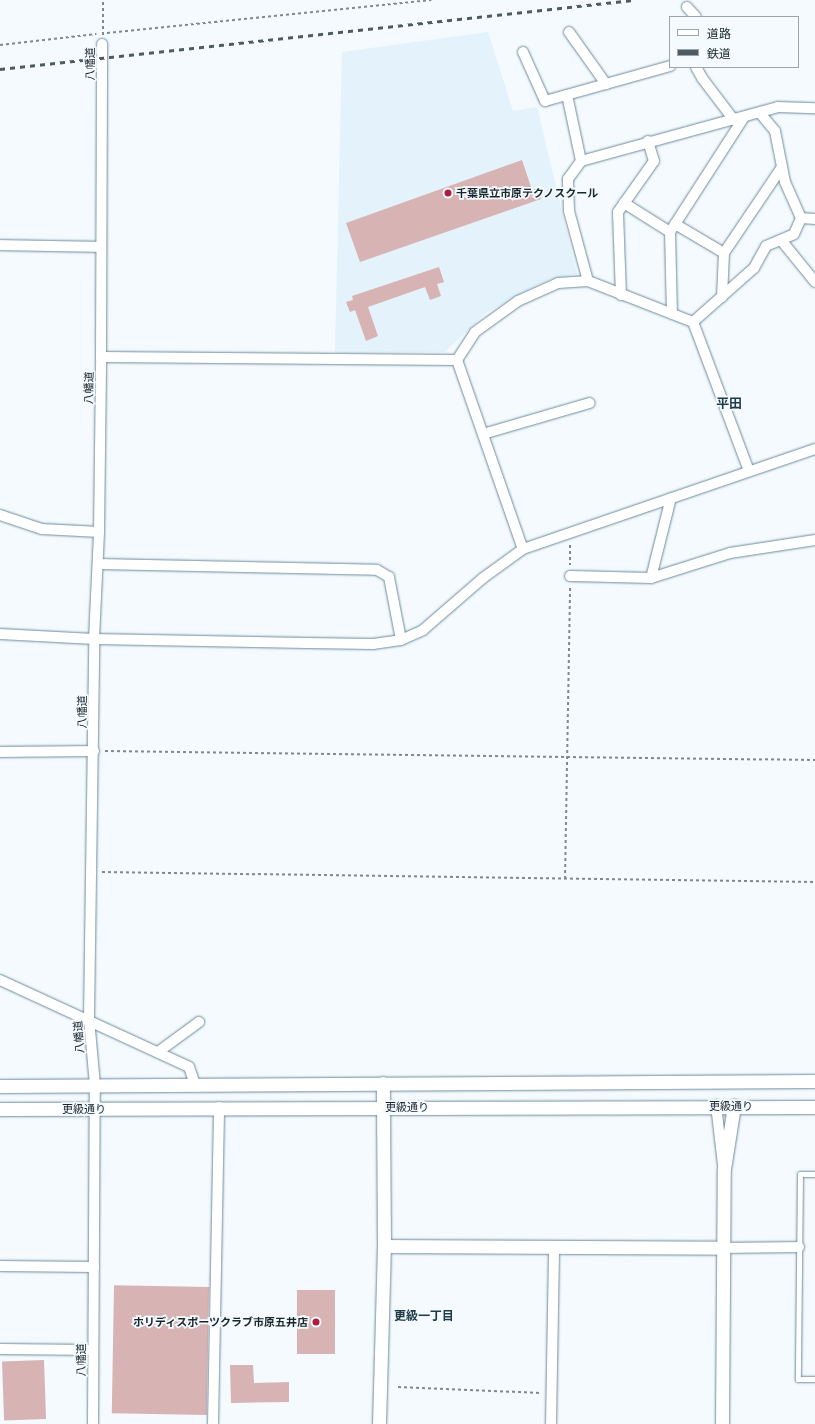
<!DOCTYPE html>
<html>
<head>
<meta charset="utf-8">
<style>
  body { margin:0 }
  #map { position:relative; width:815px; height:1424px; overflow:hidden; background:#f4fafe; font-family:"PT Sans","Noto Sans JP",sans-serif }
  div>[style] { position:absolute }
  .built>* { inset:0; background:#e3f2fb }
  .building>* { inset:0; background:#d7b3b4; transform-origin:0 0 }
  .path>* { height:2px; margin-top:-1px; transform-origin:0; background:repeating-linear-gradient(90deg,#7e888d 0 3px,transparent 0 6px) }
  .roads { filter:drop-shadow(0 0 1px #6c8a9b) drop-shadow(0 0 1px #6c8a9b) }
  .service>* { height:5px; margin:-2.5px; padding:0 2.5px; transform-origin:2.5px; border-radius:2.5px; background:#fff }
  .minor>* { height:10px; margin:-5px; padding:0 5px; transform-origin:5px; border-radius:5px; background:#fff }
  .tertiary>* { height:13px; margin:-6.5px; padding:0 6.5px; transform-origin:6.5px; border-radius:6.5px; background:#fff }
  .rail>* { height:3px; margin-top:-1.5px; transform-origin:0; background:repeating-linear-gradient(90deg,#505b61 0 5px,transparent 0 10px) }
  .dots>* { width:11px; height:11px; translate:-50% -50%; box-sizing:border-box; border:2px solid #f4fafe; border-radius:50% }
  span { translate:-50% -50%; white-space:nowrap; text-align:center; line-height:1.15; -webkit-text-stroke:3.5px #f4fafe; paint-order:stroke }
  .street-label { font-size:11px; color:#19262c }
  .poi-label { font-size:11px; color:#19262c; font-weight:700 }
  .left { translate:0 -50%; text-align:left }
  .right { translate:-100% -50%; text-align:right }
  .neighbourhood-label { font-size:12px; color:#1e3a48; font-weight:700 }
  .quarter-label { font-size:13px; color:#1e3a48; font-weight:700 }
  .legend { position:absolute; left:669px; top:16px; width:130px; height:52px; box-sizing:border-box; background:#f4fafe; border:1px solid #9ca5aa; margin:0; padding:5px 7px; list-style:none; font-size:12px; color:#19262c }
  .legend li { display:flex; align-items:center; gap:8px; height:20px }
  .legend b { width:20px; border:1px solid #9ca5aa }
</style>
</head>
<body>
<div id="map">
  <div class="built">
    <i style="clip-path:polygon(488px 32px,513px 111px,537px 107px,577px 274px,551px 279px,533px 287px,486px 313px,445px 352px,335px 353px,342px 52px)"></i>
  </div>
  <div class="building">
    <i style="clip-path:polygon(522px 160px,532px 190px,537px 188px,541px 199px,360px 262px,346px 223px)"></i>
    <i style="clip-path:polygon(439px 267px,444px 282px,437px 284px,441px 296px,430px 300px,425px 287px,368px 307px,378px 336px,366px 341px,355px 310px,350px 312px,346px 302px,353px 300px,352px 296px)"></i>
    <i style="left:209px;top:1287px;width:128px;height:95px;rotate:91deg"></i>
    <i style="left:297px;top:1290px;width:38px;height:64px"></i>
    <i style="left:44px;top:1360px;width:59px;height:42px;rotate:88deg"></i>
    <i style="clip-path:polygon(230px 1365px,253px 1365px,254px 1383px,289px 1382px,289px 1402px,231px 1403px)"></i>
  </div>
  <div class="path">
    <i style="left:107px;top:33px;width:326px;rotate:-5.8deg"></i>
    <i style="left:103px;top:35px;width:35px;rotate:-90deg"></i>
    <i style="left:0;top:45px;width:97px;rotate:-6.5deg"></i>
    <i style="left:570px;top:545px;width:20px;rotate:90deg"></i>
    <i style="left:105px;top:751px;width:710px;rotate:0.73deg"></i>
    <i style="left:102px;top:872px;width:713px;rotate:0.8deg"></i>
    <i style="left:565px;top:879px;width:292px;rotate:-89deg"></i>
    <i style="left:398px;top:1387px;width:143px;rotate:2.4deg"></i>
  </div>
  <div class="roads">
    <div class="service">
      <i style="left:815px;top:1174px;width:15px;rotate:180deg"></i>
      <i style="left:800px;top:1174px;width:205px;rotate:90.6deg"></i>
      <i style="left:798px;top:1379px;width:17px"></i>
    </div>
    <div class="minor">
      <i style="left:687px;top:7px;width:13px;rotate:48deg"></i>
      <i style="left:569px;top:32px;width:64px;rotate:54.6deg"></i>
      <i style="left:523px;top:52px;width:54px;rotate:65.8deg"></i>
      <i style="left:545px;top:101px;width:130px;rotate:-15.6deg"></i>
      <i style="left:696px;top:67px;width:13px;rotate:61deg"></i>
      <i style="left:702px;top:78px;width:53px;rotate:52.7deg"></i>
      <i style="left:567px;top:95px;width:67px;rotate:78deg"></i>
      <i style="left:624px;top:203px;width:54px;rotate:32.2deg"></i>
      <i style="left:801px;top:218px;width:14px;rotate:4deg"></i>
      <i style="left:675px;top:224px;width:57px;rotate:30.6deg"></i>
      <i style="left:781px;top:240px;width:54px;rotate:51deg"></i>
      <i style="left:0;top:245px;width:101px;rotate:1.1deg"></i>
      <i style="left:588px;top:281px;width:73px;rotate:-105.2deg"></i>
      <i style="left:569px;top:211px;width:32px;rotate:-92deg"></i>
      <i style="left:568px;top:179px;width:22px;rotate:-54deg"></i>
      <i style="left:581px;top:161px;width:204px;rotate:-15.3deg"></i>
      <i style="left:778px;top:107px;width:37px;rotate:2deg"></i>
      <i style="left:621px;top:295px;width:83px;rotate:-92.1deg"></i>
      <i style="left:618px;top:212px;width:62px;rotate:-54.8deg"></i>
      <i style="left:654px;top:161px;width:21px;rotate:-107deg"></i>
      <i style="left:722px;top:297px;width:44px;rotate:-87.4deg"></i>
      <i style="left:724px;top:253px;width:104px;rotate:-56deg"></i>
      <i style="left:672px;top:314px;width:82px;rotate:-91.4deg"></i>
      <i style="left:670px;top:232px;width:137px;rotate:-57.2deg"></i>
      <i style="left:693px;top:322px;width:159px;rotate:69.4deg"></i>
      <i style="left:101px;top:357px;width:356px;rotate:0.5deg"></i>
      <i style="left:457px;top:360px;width:33px;rotate:-57deg"></i>
      <i style="left:475px;top:332px;width:53px;rotate:-35.8deg"></i>
      <i style="left:518px;top:301px;width:44px;rotate:-24.2deg"></i>
      <i style="left:558px;top:283px;width:30px;rotate:-4deg"></i>
      <i style="left:588px;top:281px;width:113px;rotate:21.3deg"></i>
      <i style="left:693px;top:322px;width:81px;rotate:-41.5deg"></i>
      <i style="left:754px;top:268px;width:25px;rotate:-61deg"></i>
      <i style="left:766px;top:246px;width:30px;rotate:-23deg"></i>
      <i style="left:794px;top:234px;width:17px;rotate:-66deg"></i>
      <i style="left:801px;top:218px;width:39px;rotate:-114deg"></i>
      <i style="left:785px;top:182px;width:52px;rotate:-101.1deg"></i>
      <i style="left:775px;top:131px;width:23px;rotate:-130deg"></i>
      <i style="left:457px;top:360px;width:200px;rotate:70.8deg"></i>
      <i style="left:483px;top:434px;width:111px;rotate:-16.2deg"></i>
      <i style="left:0;top:515px;width:44px;rotate:18.4deg"></i>
      <i style="left:42px;top:529px;width:57px;rotate:3deg"></i>
      <i style="left:98px;top:564px;width:279px;rotate:1.2deg"></i>
      <i style="left:377px;top:570px;width:14px;rotate:30deg"></i>
      <i style="left:389px;top:577px;width:64px;rotate:79.2deg"></i>
      <i style="left:570px;top:576px;width:81px;rotate:1.4deg"></i>
      <i style="left:651px;top:578px;width:83px;rotate:-17.6deg"></i>
      <i style="left:730px;top:553px;width:86px;rotate:-8.7deg"></i>
      <i style="left:651px;top:578px;width:82px;rotate:-76deg"></i>
      <i style="left:0;top:634px;width:94px;rotate:3deg"></i>
      <i style="left:94px;top:639px;width:213px;rotate:1.1deg"></i>
      <i style="left:307px;top:643px;width:66px;rotate:0.9deg"></i>
      <i style="left:373px;top:644px;width:28px;rotate:-8deg"></i>
      <i style="left:401px;top:640px;width:24px;rotate:-24deg"></i>
      <i style="left:423px;top:630px;width:79px;rotate:-40.9deg"></i>
      <i style="left:483px;top:578px;width:49px;rotate:-35.9deg"></i>
      <i style="left:523px;top:549px;width:309px;rotate:-18.9deg"></i>
      <i style="left:0;top:752px;width:94px;rotate:-0.6deg"></i>
      <i style="left:0;top:980px;width:208px;rotate:24.7deg"></i>
      <i style="left:189px;top:1067px;width:18px;rotate:71deg"></i>
      <i style="left:158px;top:1052px;width:51px;rotate:-36.2deg"></i>
      <i style="left:716px;top:1105px;width:60px;rotate:83.3deg"></i>
      <i style="left:724px;top:1248px;width:75px;rotate:-0.8deg"></i>
      <i style="left:0;top:1266px;width:94px;rotate:0.6deg"></i>
      <i style="left:0;top:1349px;width:93px;rotate:0.6deg"></i>
      <i style="left:93px;top:1424px;width:339px;rotate:-89.7deg"></i>
      <i style="left:95px;top:1085px;width:66px;rotate:-95.2deg"></i>
      <i style="left:89px;top:1019px;width:380px;rotate:-89.2deg"></i>
      <i style="left:94px;top:639px;width:107px;rotate:-87.3deg"></i>
      <i style="left:99px;top:532px;width:175px;rotate:-89.3deg"></i>
      <i style="left:101px;top:357px;width:313px;rotate:-89.8deg"></i>
      <i style="left:213px;top:1424px;width:317px;rotate:-88.9deg"></i>
      <i style="left:551px;top:1424px;width:177px;rotate:-89deg"></i>
    </div>
    <div class="tertiary">
      <i style="left:0;top:1086px;width:815px;rotate:-0.35deg"></i>
      <i style="left:0;top:1109px;width:815px;rotate:-0.14deg"></i>
      <i style="left:384px;top:1246px;width:340px;rotate:0.3deg"></i>
      <i style="left:379px;top:1424px;width:178px;rotate:-88.4deg"></i>
      <i style="left:384px;top:1246px;width:163px;rotate:-90.4deg"></i>
      <i style="left:722px;top:1424px;width:255px;rotate:-89.6deg"></i>
      <i style="left:724px;top:1169px;width:64px;rotate:-81deg"></i>
    </div>
  </div>
  <div class="rail">
    <i style="left:0;top:69px;width:637px;rotate:-6.22deg"></i>
  </div>
  <div class="dots">
    <i style="left:448px;top:193px;background:#b01c3c"></i>
    <i style="left:316px;top:1322px;background:#b01c3c"></i>
  </div>
  <div class="street-label">
    <span style="left:90px;top:64px;rotate:-90deg">八幡道</span>
    <span style="left:89px;top:388px;rotate:-89deg">八幡道</span>
    <span style="left:82px;top:712px;rotate:-90deg">八幡道</span>
    <span style="left:79px;top:1037px;rotate:-94deg">八幡道</span>
    <span style="left:731px;top:1106px">更級通り</span>
    <span style="left:407px;top:1107px">更級通り</span>
    <span style="left:84px;top:1109px">更級通り</span>
    <span style="left:81px;top:1360px;rotate:-90deg">八幡道</span>
  </div>
  <div class="poi-label">
    <span class="left" style="left:456px;top:193px">千葉県立市原テクノスクール</span>
    <span class="right" style="left:308px;top:1322px">ホリディスポーツクラブ市原五井店</span>
  </div>
  <div class="neighbourhood-label">
    <span style="left:424px;top:1316px">更級一丁目</span>
  </div>
  <div class="quarter-label">
    <span style="left:729px;top:404px">平田</span>
  </div>
  <ul class="legend">
  <li><b style="height:5px;background:#fff"></b>道路</li>
  <li><b style="height:5px;background:#505b61"></b>鉄道</li>
  </ul>
</div>
</body>
</html>
